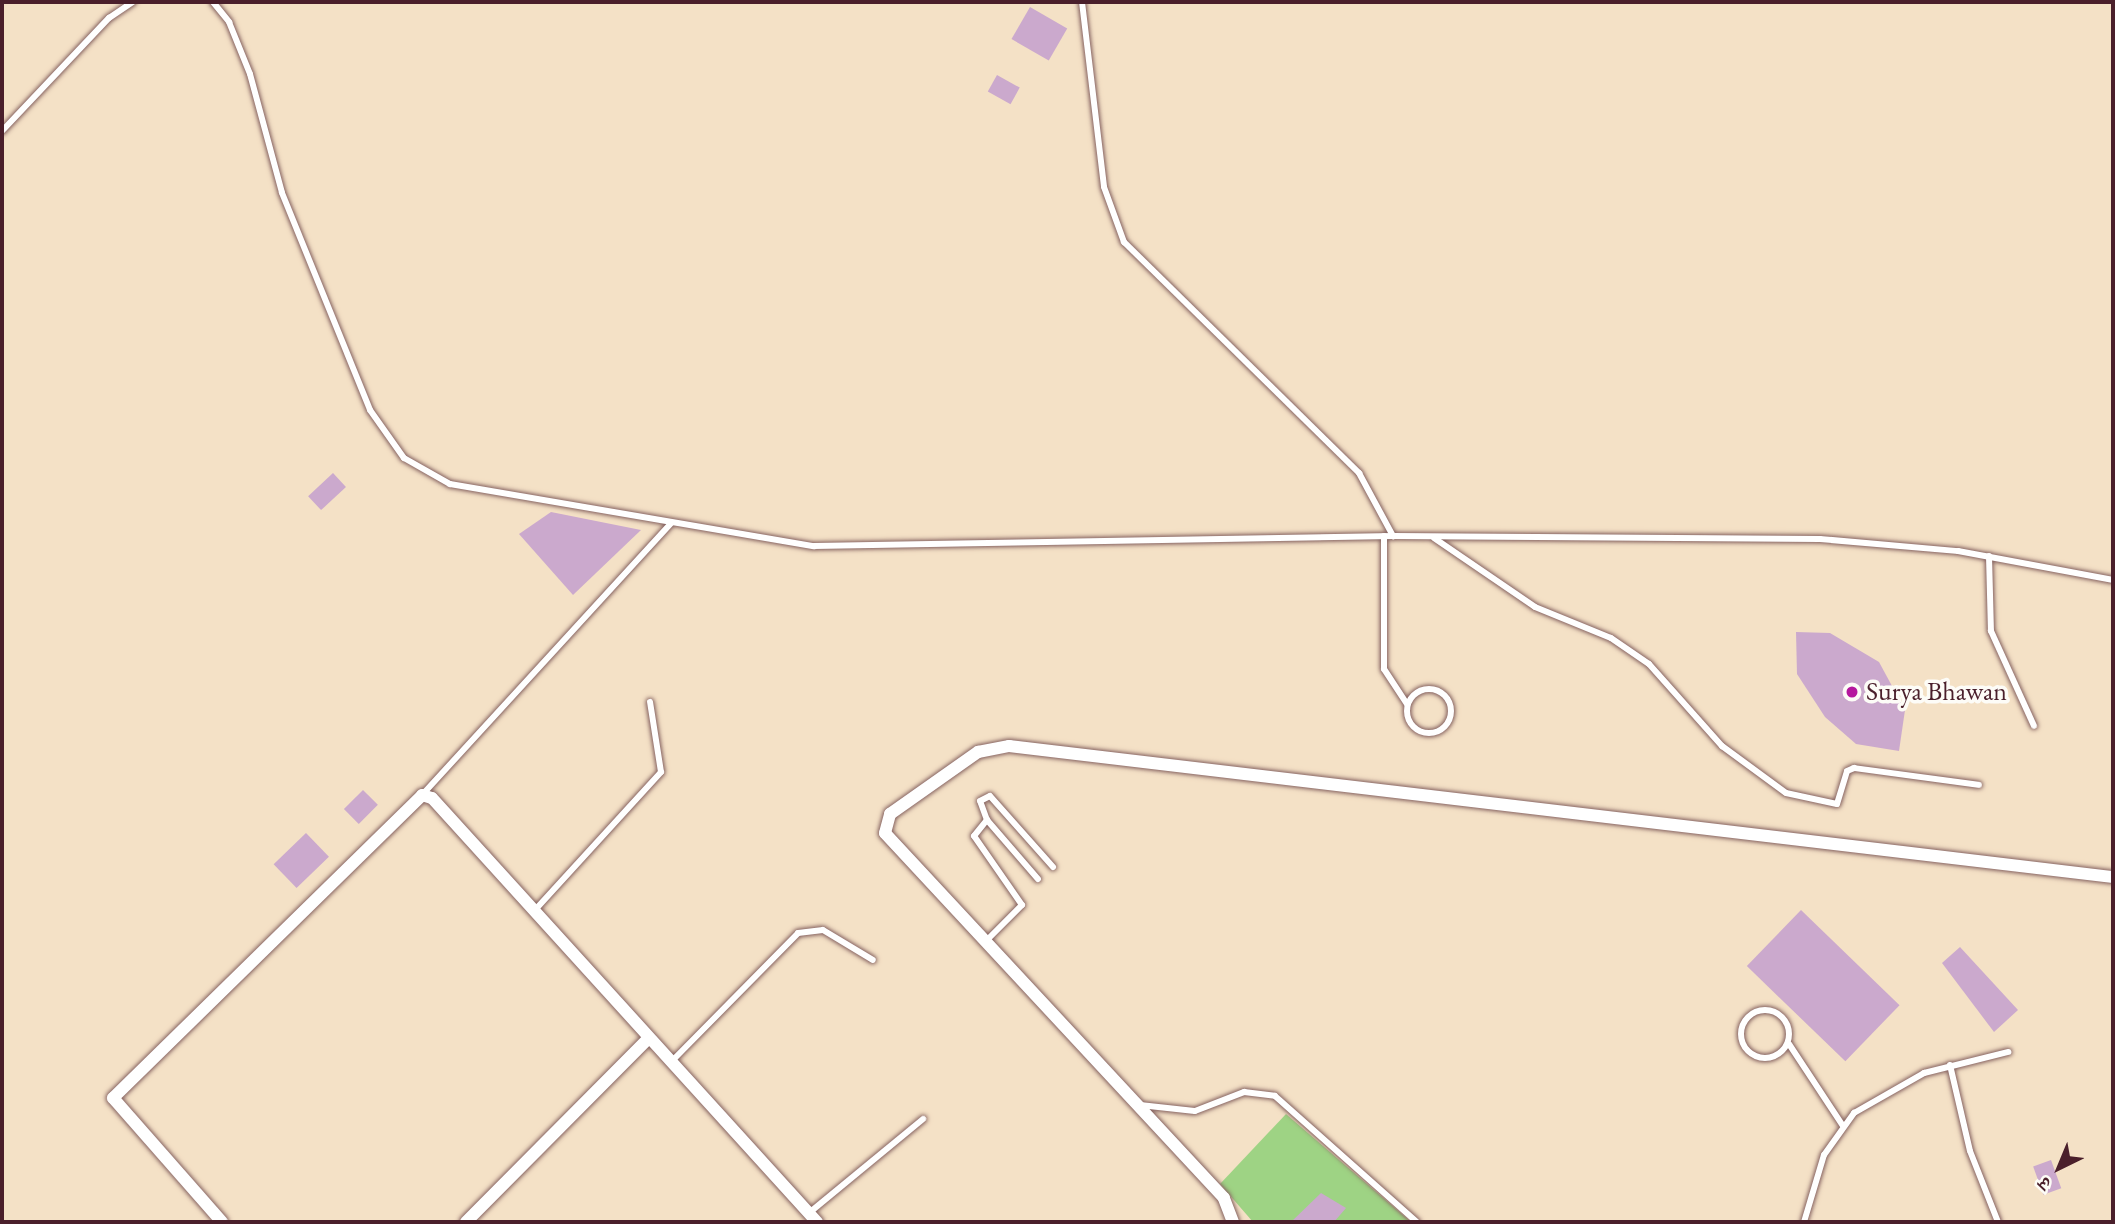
<!DOCTYPE html>
<html>
<head>
<meta charset="utf-8">
<style>
  body { margin:0 }
  #map { position:relative; width:2115px; height:1224px; overflow:hidden; background:#f4e1c6; font-family:"EB Garamond","Noto Serif Devanagari",serif }
  div>[style] { position:absolute }
  .green>* { inset:0; background:#9ed384 }
  .building>* { inset:0; background:#cba9cd; transform-origin:0 0 }
  .roads { filter:drop-shadow(0 0 2px #866361) drop-shadow(0 0 2px #866361) }
  .service>* { height:6px; margin:-3px; padding:0 3px; transform-origin:3px; border-radius:3px; background:#fff }
  .service>.ring { margin:-3px; padding:0; box-sizing:content-box; background:none; border:6px solid #fff; border-radius:50% }
  .minor>* { height:12px; margin:-6px; padding:0 6px; transform-origin:6px; border-radius:6px; background:#fff }
  .dots>* { width:19px; height:19px; translate:-50% -50%; box-sizing:border-box; border:4px solid #fdfcf7; border-radius:50% }
  span { translate:-50% -50%; white-space:nowrap; text-align:center; line-height:1.15; -webkit-text-stroke:7px #fdfcf7; paint-order:stroke }
  .poi-label { font-size:26px; color:#4a1f2b }
  .left { translate:0 -50%; text-align:left }
  .frame { position:absolute; inset:0; border:4px solid #4a1f2b; pointer-events:none }
  .north { position:absolute; left:2024px; top:1133px; width:70px; height:70px; -webkit-text-stroke:5px #fdfcf7; paint-order:stroke; rotate:223deg; font-size:19px; font-weight:700; line-height:28px; text-align:center; color:#4a1f2b }
  .north::after { content:''; display:block; margin:auto; width:24px; height:32px; background:#4a1f2b; clip-path:polygon(50% 0,100% 100%,50% 72%,0 100%) }
</style>
</head>
<body>
<div id="map">
  <div class="green">
    <i style="clip-path:polygon(1286px 1114px,1411px 1222px,1253px 1222px,1220px 1184px)"></i>
  </div>
  <div class="building">
    <i style="left:1030px;top:7px;width:43px;height:37px;rotate:30deg"></i>
    <i style="left:997px;top:75px;width:26px;height:19px;rotate:29deg"></i>
    <i style="left:333px;top:473px;width:19px;height:34px;rotate:47deg"></i>
    <i style="clip-path:polygon(551px 512px,641px 530px,573px 595px,519px 534px)"></i>
    <i style="clip-path:polygon(1796px 632px,1830px 633px,1879px 662px,1905px 710px,1899px 751px,1856px 744px,1825px 717px,1797px 674px)"></i>
    <i style="left:363px;top:790px;width:21px;height:27px;rotate:45deg"></i>
    <i style="left:306px;top:833px;width:33px;height:45px;rotate:46deg"></i>
    <i style="left:1801px;top:910px;width:137px;height:78px;rotate:44deg"></i>
    <i style="clip-path:polygon(1960px 947px,2018px 1010px,1994px 1032px,1942px 963px)"></i>
    <i style="left:2051px;top:1160px;width:30px;height:19px;rotate:70deg"></i>
    <i style="clip-path:polygon(1321px 1193px,1346px 1208px,1334px 1222px,1291px 1222px)"></i>
  </div>
  <div class="roads">
    <div class="service">
      <i style="left:213px;top:2px;width:26px;rotate:51deg"></i>
      <i style="left:229px;top:22px;width:56px;rotate:68deg"></i>
      <i style="left:250px;top:74px;width:123px;rotate:74.9deg"></i>
      <i style="left:282px;top:193px;width:234px;rotate:67.9deg"></i>
      <i style="left:370px;top:410px;width:59px;rotate:54.7deg"></i>
      <i style="left:404px;top:458px;width:53px;rotate:29.5deg"></i>
      <i style="left:450px;top:484px;width:369px;rotate:9.7deg"></i>
      <i style="left:814px;top:546px;width:579px;rotate:-0.99deg"></i>
      <i style="left:1393px;top:536px;width:427px;rotate:0.4deg"></i>
      <i style="left:1820px;top:539px;width:139px;rotate:5deg"></i>
      <i style="left:1958px;top:551px;width:158px;rotate:10.6deg"></i>
      <i style="left:1082px;top:2px;width:186px;rotate:83.2deg"></i>
      <i style="left:1104px;top:187px;width:59px;rotate:70deg"></i>
      <i style="left:1124px;top:242px;width:330px;rotate:44.5deg"></i>
      <i style="left:1359px;top:473px;width:72px;rotate:61.6deg"></i>
      <i style="left:2px;top:131px;width:156px;rotate:-46.6deg"></i>
      <i style="left:109px;top:18px;width:29px;rotate:-34deg"></i>
      <i style="left:1384px;top:536px;width:133px;rotate:90deg"></i>
      <i style="left:1384px;top:669px;width:42px;rotate:56.7deg"></i>
      <i style="left:1434px;top:538px;width:122px;rotate:34.3deg"></i>
      <i style="left:1535px;top:607px;width:82px;rotate:22.2deg"></i>
      <i style="left:1611px;top:638px;width:46px;rotate:34.4deg"></i>
      <i style="left:1649px;top:664px;width:110px;rotate:48.3deg"></i>
      <i style="left:1722px;top:746px;width:79px;rotate:36.3deg"></i>
      <i style="left:1786px;top:793px;width:52px;rotate:12.2deg"></i>
      <i style="left:1837px;top:804px;width:34px;rotate:-73deg"></i>
      <i style="left:1847px;top:771px;width:8px;rotate:-23deg"></i>
      <i style="left:1854px;top:768px;width:126px;rotate:7.7deg"></i>
      <i style="left:1989px;top:556px;width:75px;rotate:88.5deg"></i>
      <i style="left:1991px;top:631px;width:104px;rotate:65.6deg"></i>
      <i class="ring" style="left:1407px;top:689px;width:38px;height:38px"></i>
      <i style="left:422px;top:795px;width:369px;rotate:-47.5deg"></i>
      <i style="left:987px;top:820px;width:78px;rotate:49.2deg"></i>
      <i style="left:535px;top:910px;width:187px;rotate:-47.6deg"></i>
      <i style="left:661px;top:772px;width:71px;rotate:-98.9deg"></i>
      <i style="left:986px;top:941px;width:51px;rotate:-45deg"></i>
      <i style="left:1022px;top:905px;width:84px;rotate:-124.8deg"></i>
      <i style="left:974px;top:836px;width:21px;rotate:-51deg"></i>
      <i style="left:987px;top:820px;width:20px;rotate:-110deg"></i>
      <i style="left:980px;top:801px;width:11px;rotate:-27deg"></i>
      <i style="left:990px;top:796px;width:95px;rotate:48.4deg"></i>
      <i class="ring" style="left:1741px;top:1010px;width:42px;height:42px"></i>
      <i style="left:1789px;top:1044px;width:98px;rotate:56.6deg"></i>
      <i style="left:671px;top:1062px;width:181px;rotate:-45.4deg"></i>
      <i style="left:798px;top:933px;width:25px;rotate:-7deg"></i>
      <i style="left:823px;top:930px;width:58px;rotate:31deg"></i>
      <i style="left:1950px;top:1065px;width:88px;rotate:76.9deg"></i>
      <i style="left:1970px;top:1151px;width:76px;rotate:68.5deg"></i>
      <i style="left:1140px;top:1105px;width:55px;rotate:6.2deg"></i>
      <i style="left:1195px;top:1111px;width:53px;rotate:-21.2deg"></i>
      <i style="left:1244px;top:1092px;width:31px;rotate:7deg"></i>
      <i style="left:1275px;top:1096px;width:190px;rotate:41.6deg"></i>
      <i style="left:809px;top:1213px;width:148px;rotate:-39.5deg"></i>
      <i style="left:1804px;top:1222px;width:70px;rotate:-73.4deg"></i>
      <i style="left:1824px;top:1155px;width:52px;rotate:-54.5deg"></i>
      <i style="left:1854px;top:1113px;width:81px;rotate:-29.7deg"></i>
      <i style="left:1924px;top:1073px;width:87px;rotate:-14deg"></i>
    </div>
    <div class="minor">
      <i style="left:222px;top:1222px;width:165px;rotate:-131.3deg"></i>
      <i style="left:113px;top:1098px;width:433px;rotate:-44.4deg"></i>
      <i style="left:422px;top:795px;width:10px;rotate:17deg"></i>
      <i style="left:432px;top:798px;width:573px;rotate:47.76deg"></i>
      <i style="left:466px;top:1222px;width:258px;rotate:-45.2deg"></i>
      <i style="left:1233px;top:1222px;width:26px;rotate:-111deg"></i>
      <i style="left:1224px;top:1198px;width:498px;rotate:-132.9deg"></i>
      <i style="left:885px;top:833px;width:20px;rotate:-75deg"></i>
      <i style="left:890px;top:814px;width:108px;rotate:-35.2deg"></i>
      <i style="left:978px;top:752px;width:32px;rotate:-11deg"></i>
      <i style="left:1009px;top:746px;width:1112px;rotate:6.77deg"></i>
    </div>
  </div>
  <div class="dots">
    <i style="left:1852px;top:692px;background:#b5179e"></i>
  </div>
  <div class="poi-label">
    <span class="left" style="left:1866px;top:692px">Surya Bhawan</span>
  </div>
  <div class="frame"></div>
  <div class="north">उ</div>
</div>
</body>
</html>
